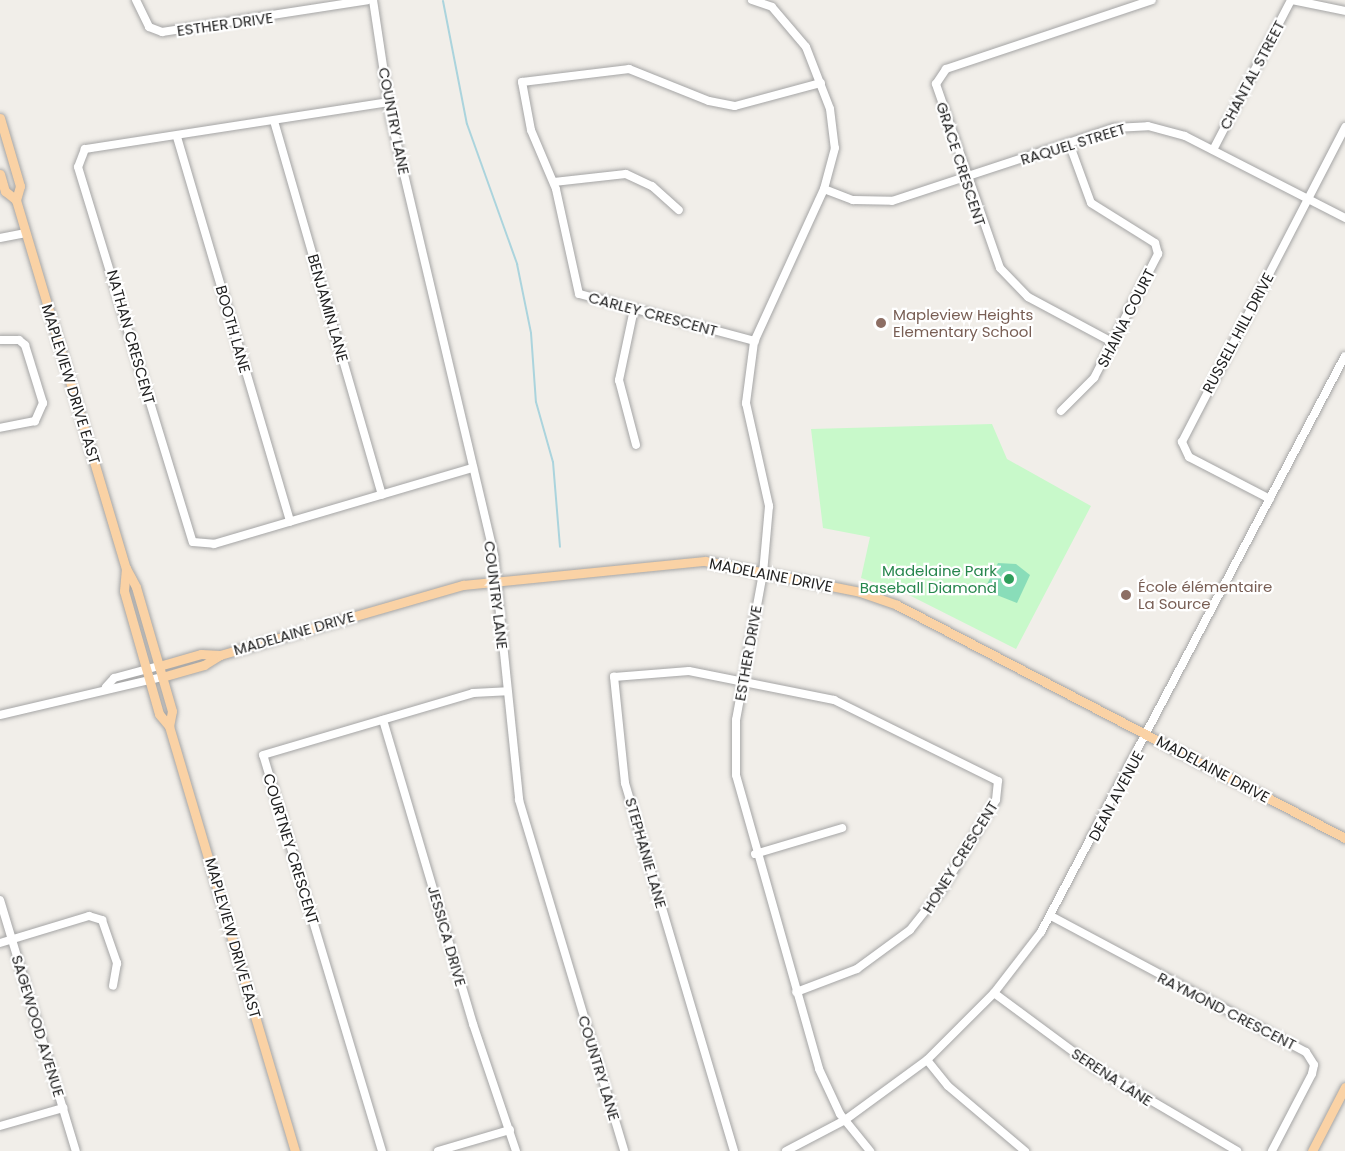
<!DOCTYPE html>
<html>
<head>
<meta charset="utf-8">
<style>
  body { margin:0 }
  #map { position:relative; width:1345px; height:1151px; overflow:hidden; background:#f1eee9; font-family:Poppins,sans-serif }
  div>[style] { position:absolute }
  .park>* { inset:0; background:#c8f9ca }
  .pitch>* { inset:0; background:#89ddb9 }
  .stream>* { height:2px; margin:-1px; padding:0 1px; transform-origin:1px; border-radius:1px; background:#abd4dd }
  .roads { filter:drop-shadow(0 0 2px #a5a5a5) drop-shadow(0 0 2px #a5a5a5) }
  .minor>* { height:8px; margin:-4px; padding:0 4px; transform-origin:4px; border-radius:4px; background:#fff }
  .major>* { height:9px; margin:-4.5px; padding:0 4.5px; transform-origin:4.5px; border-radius:4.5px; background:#fad2a5 }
  .dots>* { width:16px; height:16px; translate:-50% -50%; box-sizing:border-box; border:3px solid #fff; border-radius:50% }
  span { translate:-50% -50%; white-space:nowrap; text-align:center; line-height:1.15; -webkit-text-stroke:4.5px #fff; paint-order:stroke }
  .street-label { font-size:15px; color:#212121 }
  .education-label { font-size:15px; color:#785e54 }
  .left { translate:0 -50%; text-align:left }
  .leisure-label { font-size:15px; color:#27864d }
  .right { translate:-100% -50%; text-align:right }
</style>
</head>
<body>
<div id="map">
  <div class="park">
    <i style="clip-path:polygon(992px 424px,1007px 459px,1091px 506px,1016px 649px,903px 592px,861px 578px,870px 537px,823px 528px,811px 429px)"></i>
  </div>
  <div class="pitch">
    <i style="clip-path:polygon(998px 563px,1016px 564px,1030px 575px,1017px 603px,984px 590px)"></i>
  </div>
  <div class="stream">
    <i style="left:443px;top:1px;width:125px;rotate:79deg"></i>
    <i style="left:467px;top:124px;width:149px;rotate:70.3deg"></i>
    <i style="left:517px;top:264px;width:70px;rotate:78.5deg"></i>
    <i style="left:531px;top:333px;width:69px;rotate:85.9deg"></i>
    <i style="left:536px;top:402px;width:62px;rotate:74.2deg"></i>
    <i style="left:553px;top:462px;width:85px;rotate:85.3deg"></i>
  </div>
  <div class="roads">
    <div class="minor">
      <i style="left:136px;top:0;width:30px;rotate:64deg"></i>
      <i style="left:149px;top:27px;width:14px;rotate:21deg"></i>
      <i style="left:162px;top:32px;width:208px;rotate:-8.8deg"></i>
      <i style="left:373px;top:0;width:120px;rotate:81.4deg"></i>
      <i style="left:391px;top:119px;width:449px;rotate:76.7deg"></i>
      <i style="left:494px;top:556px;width:245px;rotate:84.1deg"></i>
      <i style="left:519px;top:800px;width:366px;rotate:73.3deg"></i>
      <i style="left:752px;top:0;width:21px;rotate:19deg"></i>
      <i style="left:772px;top:7px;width:52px;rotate:49.6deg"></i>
      <i style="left:806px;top:47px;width:66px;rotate:68.8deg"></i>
      <i style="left:830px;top:109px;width:39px;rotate:83deg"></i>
      <i style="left:835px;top:148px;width:42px;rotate:105deg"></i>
      <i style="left:824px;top:189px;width:168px;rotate:114.6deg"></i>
      <i style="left:754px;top:342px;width:62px;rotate:97.5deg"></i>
      <i style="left:746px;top:403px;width:106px;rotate:77.4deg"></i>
      <i style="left:769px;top:506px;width:67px;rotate:95.1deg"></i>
      <i style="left:763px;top:573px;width:149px;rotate:100.4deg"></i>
      <i style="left:736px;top:720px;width:55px;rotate:90deg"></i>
      <i style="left:736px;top:775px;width:305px;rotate:74.2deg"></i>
      <i style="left:819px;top:1069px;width:50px;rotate:65deg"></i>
      <i style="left:840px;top:1114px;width:48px;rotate:51deg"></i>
      <i style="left:1292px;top:0;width:54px;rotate:11.7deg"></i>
      <i style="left:389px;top:102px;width:308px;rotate:171.2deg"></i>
      <i style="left:85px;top:149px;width:19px;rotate:111deg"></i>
      <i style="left:78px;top:167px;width:392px;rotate:73deg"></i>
      <i style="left:193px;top:542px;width:21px;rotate:5deg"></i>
      <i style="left:214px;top:544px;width:270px;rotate:-16.4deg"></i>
      <i style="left:274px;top:121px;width:389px;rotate:73.9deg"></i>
      <i style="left:177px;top:137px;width:401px;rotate:73.6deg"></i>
      <i style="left:1213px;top:150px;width:169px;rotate:-62.5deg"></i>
      <i style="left:554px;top:182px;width:72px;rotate:-6.3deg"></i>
      <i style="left:626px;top:174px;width:29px;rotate:25deg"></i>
      <i style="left:652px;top:186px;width:36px;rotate:42deg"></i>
      <i style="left:824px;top:189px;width:31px;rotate:21deg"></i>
      <i style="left:853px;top:200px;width:39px;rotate:1deg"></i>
      <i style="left:892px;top:201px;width:234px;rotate:-18.2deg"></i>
      <i style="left:1114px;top:128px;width:34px;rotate:-3deg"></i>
      <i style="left:1148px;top:126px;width:38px;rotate:15deg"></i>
      <i style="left:1185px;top:136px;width:180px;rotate:27.1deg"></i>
      <i style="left:0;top:238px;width:25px;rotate:-11deg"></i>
      <i style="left:634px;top:309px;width:73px;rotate:101.9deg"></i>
      <i style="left:619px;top:380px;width:67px;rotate:75.3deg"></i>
      <i style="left:0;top:340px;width:19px"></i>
      <i style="left:19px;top:340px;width:8px;rotate:40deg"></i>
      <i style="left:25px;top:345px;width:61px;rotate:72.8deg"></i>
      <i style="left:43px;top:403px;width:20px;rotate:114deg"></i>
      <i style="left:35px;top:421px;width:36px;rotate:169deg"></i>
      <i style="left:755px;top:341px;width:182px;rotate:-165deg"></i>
      <i style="left:579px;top:294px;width:107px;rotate:-102.4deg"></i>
      <i style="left:556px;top:189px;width:64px;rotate:-113deg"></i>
      <i style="left:531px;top:130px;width:49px;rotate:-100.6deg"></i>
      <i style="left:522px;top:82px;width:108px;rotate:-6.9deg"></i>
      <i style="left:629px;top:69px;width:86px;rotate:21.8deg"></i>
      <i style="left:709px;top:101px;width:26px;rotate:11deg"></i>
      <i style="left:735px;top:106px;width:89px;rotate:-15deg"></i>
      <i style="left:1112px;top:342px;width:95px;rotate:-151.8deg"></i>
      <i style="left:1028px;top:297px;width:40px;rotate:-134deg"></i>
      <i style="left:1000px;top:268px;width:195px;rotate:-109.2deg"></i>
      <i style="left:936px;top:84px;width:18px;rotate:-56deg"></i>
      <i style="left:946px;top:69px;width:217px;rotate:-18.5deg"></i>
      <i style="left:1061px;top:411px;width:47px;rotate:-45deg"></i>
      <i style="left:1094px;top:378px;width:140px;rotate:-62.7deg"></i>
      <i style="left:1158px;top:254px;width:11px;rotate:-105deg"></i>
      <i style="left:1155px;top:243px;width:75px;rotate:-148deg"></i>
      <i style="left:1091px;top:203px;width:64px;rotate:-110.1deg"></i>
      <i style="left:1270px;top:499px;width:91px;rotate:-152.6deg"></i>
      <i style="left:1189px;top:457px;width:17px;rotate:-115deg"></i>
      <i style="left:1182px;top:442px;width:355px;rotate:-62.6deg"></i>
      <i style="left:106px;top:687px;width:12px;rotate:-48deg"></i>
      <i style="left:114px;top:678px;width:47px;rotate:-14.9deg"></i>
      <i style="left:0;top:715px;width:166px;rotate:-13.2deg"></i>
      <i style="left:383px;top:720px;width:317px;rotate:73.5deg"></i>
      <i style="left:473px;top:1024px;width:134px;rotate:71.3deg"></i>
      <i style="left:755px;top:854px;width:91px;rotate:-16.6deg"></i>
      <i style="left:0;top:900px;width:262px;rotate:73.2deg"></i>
      <i style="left:1051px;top:916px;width:289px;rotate:28.1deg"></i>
      <i style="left:1306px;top:1052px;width:15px;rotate:58deg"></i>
      <i style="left:1314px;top:1065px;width:9px;rotate:103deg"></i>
      <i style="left:1312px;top:1074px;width:87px;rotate:117.5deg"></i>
      <i style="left:0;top:943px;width:93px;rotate:-16.9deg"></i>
      <i style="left:89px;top:916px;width:14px;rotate:17deg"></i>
      <i style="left:102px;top:920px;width:46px;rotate:70.8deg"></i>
      <i style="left:117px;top:963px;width:23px;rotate:100deg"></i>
      <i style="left:994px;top:993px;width:124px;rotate:36.5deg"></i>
      <i style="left:1094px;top:1067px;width:166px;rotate:30.4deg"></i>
      <i style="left:927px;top:1060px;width:33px;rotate:51deg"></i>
      <i style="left:948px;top:1086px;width:101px;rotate:40.2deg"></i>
      <i style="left:0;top:1126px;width:66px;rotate:-15.9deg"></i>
      <i style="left:382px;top:1151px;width:413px;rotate:-106.7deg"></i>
      <i style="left:263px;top:755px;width:219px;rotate:-16.4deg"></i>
      <i style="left:473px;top:693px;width:34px;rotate:-3deg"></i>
      <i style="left:438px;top:1151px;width:75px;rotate:-16.3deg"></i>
      <i style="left:734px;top:1151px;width:384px;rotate:-106.5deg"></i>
      <i style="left:625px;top:783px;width:107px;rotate:-95.9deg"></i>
      <i style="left:614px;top:677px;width:75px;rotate:-4.6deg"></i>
      <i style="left:689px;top:671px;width:148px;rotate:11.3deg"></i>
      <i style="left:834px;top:700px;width:183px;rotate:26.3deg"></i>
      <i style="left:998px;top:781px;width:19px;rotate:96deg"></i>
      <i style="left:996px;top:800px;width:106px;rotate:121.1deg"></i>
      <i style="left:941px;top:891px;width:50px;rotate:128.5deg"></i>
      <i style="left:910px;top:930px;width:66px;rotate:143.7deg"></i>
      <i style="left:857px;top:969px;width:65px;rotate:159.3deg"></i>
      <i style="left:786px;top:1151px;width:67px;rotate:-27.7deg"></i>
      <i style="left:845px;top:1120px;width:102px;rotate:-36.2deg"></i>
      <i style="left:927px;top:1060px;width:95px;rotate:-45deg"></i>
      <i style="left:994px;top:993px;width:77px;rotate:-52.4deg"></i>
      <i style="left:1041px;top:932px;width:651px;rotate:-62.18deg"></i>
    </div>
    <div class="major">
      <i style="left:0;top:118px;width:71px;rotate:73.6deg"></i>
      <i style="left:20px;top:186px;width:15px;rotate:106deg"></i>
      <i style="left:0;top:174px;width:18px;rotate:74deg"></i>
      <i style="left:5px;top:191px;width:14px;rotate:39deg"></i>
      <i style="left:16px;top:200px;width:384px;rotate:73.4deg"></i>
      <i style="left:126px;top:568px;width:21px;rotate:62deg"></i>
      <i style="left:136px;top:587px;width:129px;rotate:73.8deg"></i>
      <i style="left:172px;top:711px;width:15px;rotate:101deg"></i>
      <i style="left:169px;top:726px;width:443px;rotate:73.5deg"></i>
      <i style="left:126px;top:568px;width:23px;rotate:95deg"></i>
      <i style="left:124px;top:591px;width:128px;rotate:74.1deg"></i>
      <i style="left:159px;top:714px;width:16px;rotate:50deg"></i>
      <i style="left:159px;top:666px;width:44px;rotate:-15.9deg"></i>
      <i style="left:201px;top:654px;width:19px;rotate:3deg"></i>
      <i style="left:162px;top:677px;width:44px;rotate:-15.9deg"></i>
      <i style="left:204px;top:665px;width:19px;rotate:-32deg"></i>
      <i style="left:220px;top:655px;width:253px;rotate:-16.1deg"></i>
      <i style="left:463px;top:585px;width:243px;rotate:-5.7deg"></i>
      <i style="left:705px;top:561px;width:158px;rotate:11.3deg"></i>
      <i style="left:860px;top:592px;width:39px;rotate:19deg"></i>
      <i style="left:897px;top:605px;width:505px;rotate:27.48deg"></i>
      <i style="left:1312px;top:1151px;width:72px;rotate:-62.7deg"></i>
    </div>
  </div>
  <div class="dots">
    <i style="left:881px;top:323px;background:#8d6e63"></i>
    <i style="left:1009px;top:579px;background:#2e9e5b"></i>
    <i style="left:1126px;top:595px;background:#8d6e63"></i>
  </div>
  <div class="street-label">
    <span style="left:225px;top:24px;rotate:-8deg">ESTHER DRIVE</span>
    <span style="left:1252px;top:75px;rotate:-62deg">CHANTAL STREET</span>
    <span style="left:394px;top:121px;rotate:79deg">COUNTRY LANE</span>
    <span style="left:1073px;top:144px;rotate:-17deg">RAQUEL STREET</span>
    <span style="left:961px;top:164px;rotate:72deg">GRACE CRESCENT</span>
    <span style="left:328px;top:308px;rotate:74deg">BENJAMIN LANE</span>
    <span style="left:653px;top:314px;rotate:15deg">CARLEY CRESCENT</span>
    <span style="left:1126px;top:318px;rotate:-63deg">SHAINA COURT</span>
    <span style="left:233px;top:329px;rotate:74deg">BOOTH LANE</span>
    <span style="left:1238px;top:333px;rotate:-62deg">RUSSELL HILL DRIVE</span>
    <span style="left:131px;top:337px;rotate:74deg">NATHAN CRESCENT</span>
    <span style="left:71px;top:384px;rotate:73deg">MAPLEVIEW DRIVE EAST</span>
    <span style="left:771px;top:575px;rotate:11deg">MADELAINE DRIVE</span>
    <span style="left:496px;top:595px;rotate:83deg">COUNTRY LANE</span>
    <span style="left:294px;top:633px;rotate:-16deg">MADELAINE DRIVE</span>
    <span style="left:748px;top:653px;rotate:-80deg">ESTHER DRIVE</span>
    <span style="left:1213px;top:769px;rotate:28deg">MADELAINE DRIVE</span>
    <span style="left:1116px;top:796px;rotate:-62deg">DEAN AVENUE</span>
    <span style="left:291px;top:849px;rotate:73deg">COURTNEY CRESCENT</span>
    <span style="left:646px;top:853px;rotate:74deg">STEPHANIE LANE</span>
    <span style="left:960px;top:857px;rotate:-58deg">HONEY CRESCENT</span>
    <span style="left:447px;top:936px;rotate:74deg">JESSICA DRIVE</span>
    <span style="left:233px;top:938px;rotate:74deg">MAPLEVIEW DRIVE EAST</span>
    <span style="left:1227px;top:1011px;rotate:27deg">RAYMOND CRESCENT</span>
    <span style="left:38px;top:1026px;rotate:73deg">SAGEWOOD AVENUE</span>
    <span style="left:599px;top:1068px;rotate:73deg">COUNTRY LANE</span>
    <span style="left:1112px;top:1077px;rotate:33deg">SERENA LANE</span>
  </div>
  <div class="education-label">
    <span class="left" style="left:893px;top:323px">Mapleview Heights<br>Elementary School</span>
    <span class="left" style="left:1138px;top:595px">École élémentaire<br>La Source</span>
  </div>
  <div class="leisure-label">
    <span class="right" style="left:997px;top:579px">Madelaine Park<br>Baseball Diamond</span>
  </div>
</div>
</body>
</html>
